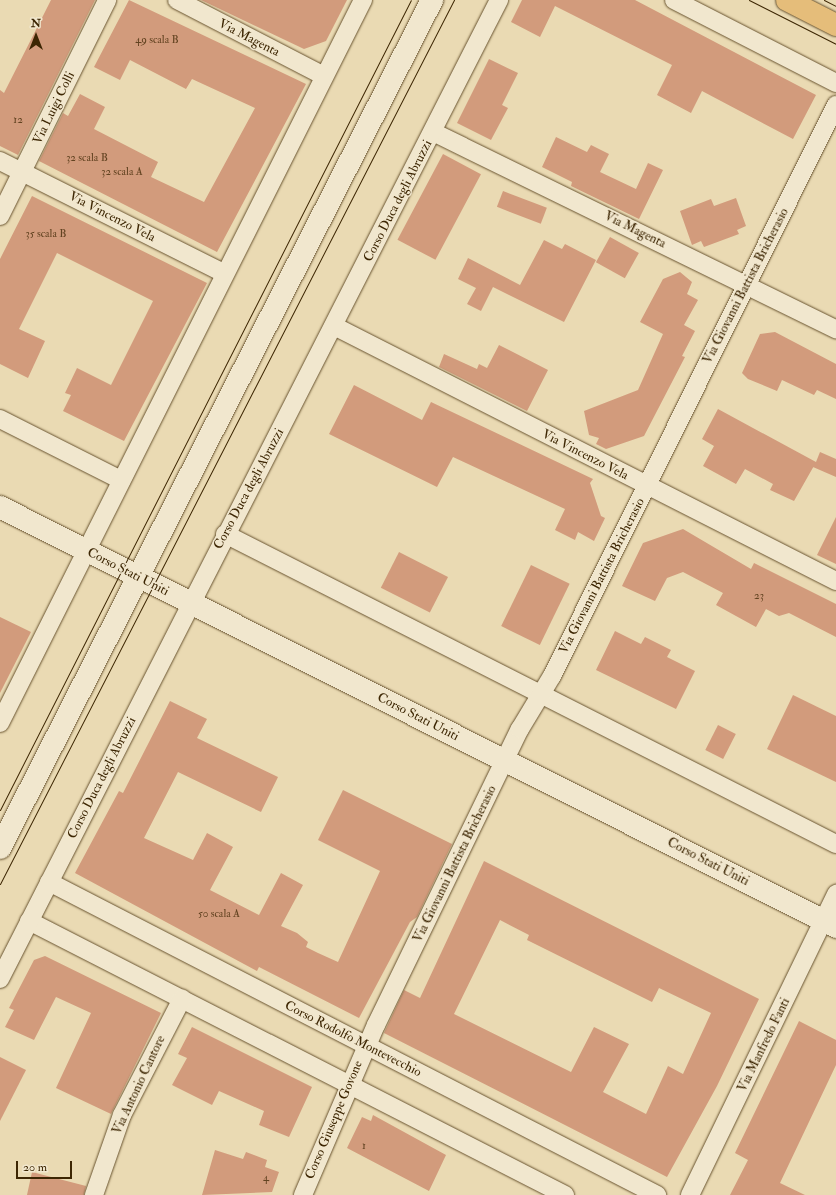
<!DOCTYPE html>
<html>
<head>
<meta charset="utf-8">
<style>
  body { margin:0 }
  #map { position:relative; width:836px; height:1195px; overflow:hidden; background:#eadab3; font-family:"IM FELL Double Pica",serif }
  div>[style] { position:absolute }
  .building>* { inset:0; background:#d29b7c; transform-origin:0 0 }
  .roads { filter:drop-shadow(0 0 1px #68532f) drop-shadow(0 0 1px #68532f) }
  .minor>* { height:18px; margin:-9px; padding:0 9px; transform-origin:9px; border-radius:9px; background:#f1e7ce }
  .secondary>* { height:22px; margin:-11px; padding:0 11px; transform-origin:11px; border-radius:11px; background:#f1e7ce }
  .primary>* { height:22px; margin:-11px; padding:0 11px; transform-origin:11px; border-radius:11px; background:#e5bd7a }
  .tram>* { height:1px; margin:-0.5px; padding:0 0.5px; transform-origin:0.5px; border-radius:0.5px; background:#3d2603 }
  span { translate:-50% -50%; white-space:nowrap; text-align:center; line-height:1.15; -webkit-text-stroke:3px #f1e7ce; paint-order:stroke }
  .number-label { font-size:11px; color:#624321 }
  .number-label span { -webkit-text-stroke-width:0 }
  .street-label { font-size:13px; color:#3d2603 }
  .north { position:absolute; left:16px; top:16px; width:40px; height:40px; -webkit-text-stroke:3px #f1e7ce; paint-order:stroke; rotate:0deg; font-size:11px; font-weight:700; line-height:16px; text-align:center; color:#3d2603 }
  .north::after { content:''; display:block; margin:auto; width:14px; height:18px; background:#3d2603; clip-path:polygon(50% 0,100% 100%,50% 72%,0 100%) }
  .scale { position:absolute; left:16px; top:1161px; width:56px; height:18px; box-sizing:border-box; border:2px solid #3d2603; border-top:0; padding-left:5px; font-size:12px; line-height:14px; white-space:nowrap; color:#3d2603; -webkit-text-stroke:3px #f1e7ce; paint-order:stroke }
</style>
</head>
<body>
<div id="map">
  <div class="building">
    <i style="clip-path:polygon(51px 0,95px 0,18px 155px,0 146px,0 90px,4px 93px)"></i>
    <i style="clip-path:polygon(129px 0,306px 84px,217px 252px,39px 161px,63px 113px,68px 116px,80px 94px,105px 107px,94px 129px,158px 162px,151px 177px,204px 202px,255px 108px,192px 79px,186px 89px,130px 60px,120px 80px,94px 67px)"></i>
    <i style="clip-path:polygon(201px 0,347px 0,326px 41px,304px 49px)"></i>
    <i style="clip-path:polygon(522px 0,635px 0,816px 95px,793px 139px,702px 91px,691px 113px,657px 95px,672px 65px,555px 6px,540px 37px,511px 22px)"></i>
    <i style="clip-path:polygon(489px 59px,518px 73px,502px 105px,508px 108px,491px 140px,457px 123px)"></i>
    <i style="clip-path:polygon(556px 137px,587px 152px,591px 145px,609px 154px,600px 172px,636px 189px,648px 163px,663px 170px,639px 219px,571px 186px,572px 182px,542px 167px)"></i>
    <i style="left:443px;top:154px;width:43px;height:97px;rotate:28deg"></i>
    <i style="left:503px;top:191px;width:47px;height:17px;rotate:21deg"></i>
    <i style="clip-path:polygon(32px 196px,207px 283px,124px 441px,63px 411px,71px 395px,65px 393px,77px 368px,111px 385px,153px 301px,57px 253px,19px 329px,45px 341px,28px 378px,0 364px,0 259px)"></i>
    <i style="clip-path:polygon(736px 198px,746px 226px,737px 230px,739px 234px,704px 247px,701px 241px,692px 245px,680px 211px,711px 199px,714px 206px)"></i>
    <i style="left:610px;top:237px;width:33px;height:29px;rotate:29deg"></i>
    <i style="clip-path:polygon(544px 240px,562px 249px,565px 244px,596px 260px,564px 322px,493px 287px,481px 311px,467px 304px,476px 288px,458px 279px,468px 258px,520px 285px)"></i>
    <i style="clip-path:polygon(680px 272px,692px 282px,687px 294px,698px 300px,684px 325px,695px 331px,682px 356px,685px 357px,644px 436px,606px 449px,596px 444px,599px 438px,589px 435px,584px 411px,638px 390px,663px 334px,640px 322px,663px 279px)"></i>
    <i style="clip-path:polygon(775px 332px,836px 364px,836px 399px,817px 390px,814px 395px,782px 380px,777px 391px,748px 379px,742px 373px,760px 334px)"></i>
    <i style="clip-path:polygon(499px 345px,548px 370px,527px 411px,439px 367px,444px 354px,477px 369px,479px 364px,487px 368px)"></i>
    <i style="clip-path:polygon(354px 385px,422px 420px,431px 402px,593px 479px,590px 483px,601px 516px,605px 518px,594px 541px,578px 532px,575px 540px,555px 530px,565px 509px,453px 457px,437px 487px,329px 434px)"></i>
    <i style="clip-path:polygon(718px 409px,816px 462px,820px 452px,836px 459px,836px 477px,813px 467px,815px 464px,794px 501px,770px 490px,773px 484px,745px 469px,736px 484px,703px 466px,714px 446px,702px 439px)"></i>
    <i style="clip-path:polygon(836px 517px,836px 564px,817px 555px)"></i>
    <i style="clip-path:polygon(683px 529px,751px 569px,754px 563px,836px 604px,836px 637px,789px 613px,779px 616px,766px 609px,756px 627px,716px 605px,723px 593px,683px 572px,667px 578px,655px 601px,622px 586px,643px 543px)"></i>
    <i style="left:399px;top:552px;width:55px;height:40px;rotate:27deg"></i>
    <i style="left:531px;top:565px;width:43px;height:68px;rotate:26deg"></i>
    <i style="clip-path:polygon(0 617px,31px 632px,0 693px)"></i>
    <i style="clip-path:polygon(615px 631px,641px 644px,645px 637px,671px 650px,667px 657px,695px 671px,676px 709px,596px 670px)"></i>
    <i style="clip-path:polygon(793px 695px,836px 716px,836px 782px,767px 749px)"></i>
    <i style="clip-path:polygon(170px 701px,207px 719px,197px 738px,278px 777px,261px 812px,178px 772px,144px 838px,193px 860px,207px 833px,233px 847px,210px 890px,259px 915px,281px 873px,303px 885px,281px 926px,297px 933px,308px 942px,306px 947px,318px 953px,338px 962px,380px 871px,318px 840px,343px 790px,452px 844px,417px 917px,410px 922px,359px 1018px,259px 967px,257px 971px,75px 873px,119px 791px,123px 793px)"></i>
    <i style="left:718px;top:725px;width:20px;height:28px;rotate:27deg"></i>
    <i style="clip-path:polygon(evenodd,484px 861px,759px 999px,717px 1086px,667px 1177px,384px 1033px,404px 990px,420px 998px,484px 861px,500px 920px,529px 935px,527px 940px,652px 1002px,659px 988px,711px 1013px,683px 1074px,668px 1066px,646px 1114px,603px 1092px,629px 1044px,594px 1027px,571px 1072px,454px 1014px,500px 920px)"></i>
    <i style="clip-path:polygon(45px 956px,161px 1013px,111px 1114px,56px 1088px,91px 1013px,56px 997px,34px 1040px,5px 1027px,14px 1010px,9px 1008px,34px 960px)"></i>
    <i style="clip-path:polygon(799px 1021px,836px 1040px,836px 1065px,780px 1183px,805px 1195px,730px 1195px,748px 1160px,735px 1153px)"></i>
    <i style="clip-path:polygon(192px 1027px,312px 1087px,289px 1137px,259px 1125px,264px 1111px,219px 1091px,212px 1105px,172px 1085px,187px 1058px,178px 1054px)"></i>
    <i style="clip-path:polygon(0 1057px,26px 1070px,0 1121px)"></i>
    <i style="clip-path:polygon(373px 1115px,446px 1155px,429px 1191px,347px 1148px,362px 1117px,371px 1121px)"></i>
    <i style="clip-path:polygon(215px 1150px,243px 1159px,246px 1152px,267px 1160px,265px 1167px,279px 1172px,272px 1192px,202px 1195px)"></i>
    <i style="clip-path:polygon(32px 1172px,86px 1186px,84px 1195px,27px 1195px)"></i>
  </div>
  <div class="roads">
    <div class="minor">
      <i style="left:177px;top:0;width:163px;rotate:27.3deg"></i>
      <i style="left:674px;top:0;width:182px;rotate:27.1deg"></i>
      <i style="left:433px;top:132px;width:449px;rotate:26.1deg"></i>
      <i style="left:0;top:161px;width:250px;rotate:26.6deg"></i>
      <i style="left:0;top:216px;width:241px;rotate:-63.6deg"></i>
      <i style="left:334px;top:326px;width:563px;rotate:26.93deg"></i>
      <i style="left:0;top:419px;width:136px;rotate:26.8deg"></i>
      <i style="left:225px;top:534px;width:685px;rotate:26.9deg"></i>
      <i style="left:0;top:723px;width:809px;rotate:-63.34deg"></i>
      <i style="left:49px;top:882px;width:684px;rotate:27.24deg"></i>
      <i style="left:29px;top:921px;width:602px;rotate:27.08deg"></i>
      <i style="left:0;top:979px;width:1099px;rotate:-62.99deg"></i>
      <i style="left:94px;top:1195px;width:85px;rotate:-70.7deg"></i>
      <i style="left:122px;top:1115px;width:131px;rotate:-62.7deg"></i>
      <i style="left:303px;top:1195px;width:185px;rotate:-66.8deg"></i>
      <i style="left:376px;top:1025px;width:329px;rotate:-64.1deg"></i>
      <i style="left:520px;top:729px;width:62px;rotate:-58.9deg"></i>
      <i style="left:552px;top:676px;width:638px;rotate:-63.56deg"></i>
      <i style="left:690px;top:1195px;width:335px;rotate:-64.1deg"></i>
    </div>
    <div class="secondary">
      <i style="left:0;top:507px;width:936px;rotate:26.67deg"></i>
      <i style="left:0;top:848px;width:952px;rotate:-63deg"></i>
    </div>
    <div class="primary">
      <i style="left:787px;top:0;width:55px;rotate:27deg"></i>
    </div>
  </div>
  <div class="tram">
    <i style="left:749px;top:0;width:97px;rotate:26.8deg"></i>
    <i style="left:824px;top:0;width:13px;rotate:27deg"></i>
    <i style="left:0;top:810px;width:908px;rotate:-63.1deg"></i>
    <i style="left:0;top:884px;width:994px;rotate:-62.82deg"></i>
  </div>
  <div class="number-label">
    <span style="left:157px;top:40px">49 scala B</span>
    <span style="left:18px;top:120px">12</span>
    <span style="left:87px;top:158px">32 scala B</span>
    <span style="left:122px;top:172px">32 scala A</span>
    <span style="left:46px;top:234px">35 scala B</span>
    <span style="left:759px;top:596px">23</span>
    <span style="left:219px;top:914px">50 scala A</span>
    <span style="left:364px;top:1146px">1</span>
    <span style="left:266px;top:1178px">4</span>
  </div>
  <div class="street-label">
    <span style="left:249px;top:38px;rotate:27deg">Via Magenta</span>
    <span style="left:54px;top:108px;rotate:-64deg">Via Luigi Colli</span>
    <span style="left:398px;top:201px;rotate:-63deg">Corso Duca degli Abruzzi</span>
    <span style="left:112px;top:217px;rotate:27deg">Via Vincenzo Vela</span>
    <span style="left:635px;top:230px;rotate:26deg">Via Magenta</span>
    <span style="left:746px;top:286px;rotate:-63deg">Via Giovanni Battista Bricherasio</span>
    <span style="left:585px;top:455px;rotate:27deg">Via Vincenzo Vela</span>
    <span style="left:249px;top:489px;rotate:-62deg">Corso Duca degli Abruzzi</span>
    <span style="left:128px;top:572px;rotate:27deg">Corso Stati Uniti</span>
    <span style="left:602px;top:576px;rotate:-63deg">Via Giovanni Battista Bricherasio</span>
    <span style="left:418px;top:717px;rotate:27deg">Corso Stati Uniti</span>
    <span style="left:102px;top:778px;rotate:-63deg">Corso Duca degli Abruzzi</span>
    <span style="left:708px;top:862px;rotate:27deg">Corso Stati Uniti</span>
    <span style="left:455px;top:864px;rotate:-64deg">Via Giovanni Battista Bricherasio</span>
    <span style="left:353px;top:1039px;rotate:27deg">Corso Rodolfo Montevecchio</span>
    <span style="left:764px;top:1045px;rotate:-64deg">Via Manfredo Fanti</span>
    <span style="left:139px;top:1085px;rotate:-65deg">Via Antonio Cantore</span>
    <span style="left:334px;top:1120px;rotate:-67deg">Corso Giuseppe Govone</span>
  </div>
  <div class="north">N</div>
  <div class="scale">20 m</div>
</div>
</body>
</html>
